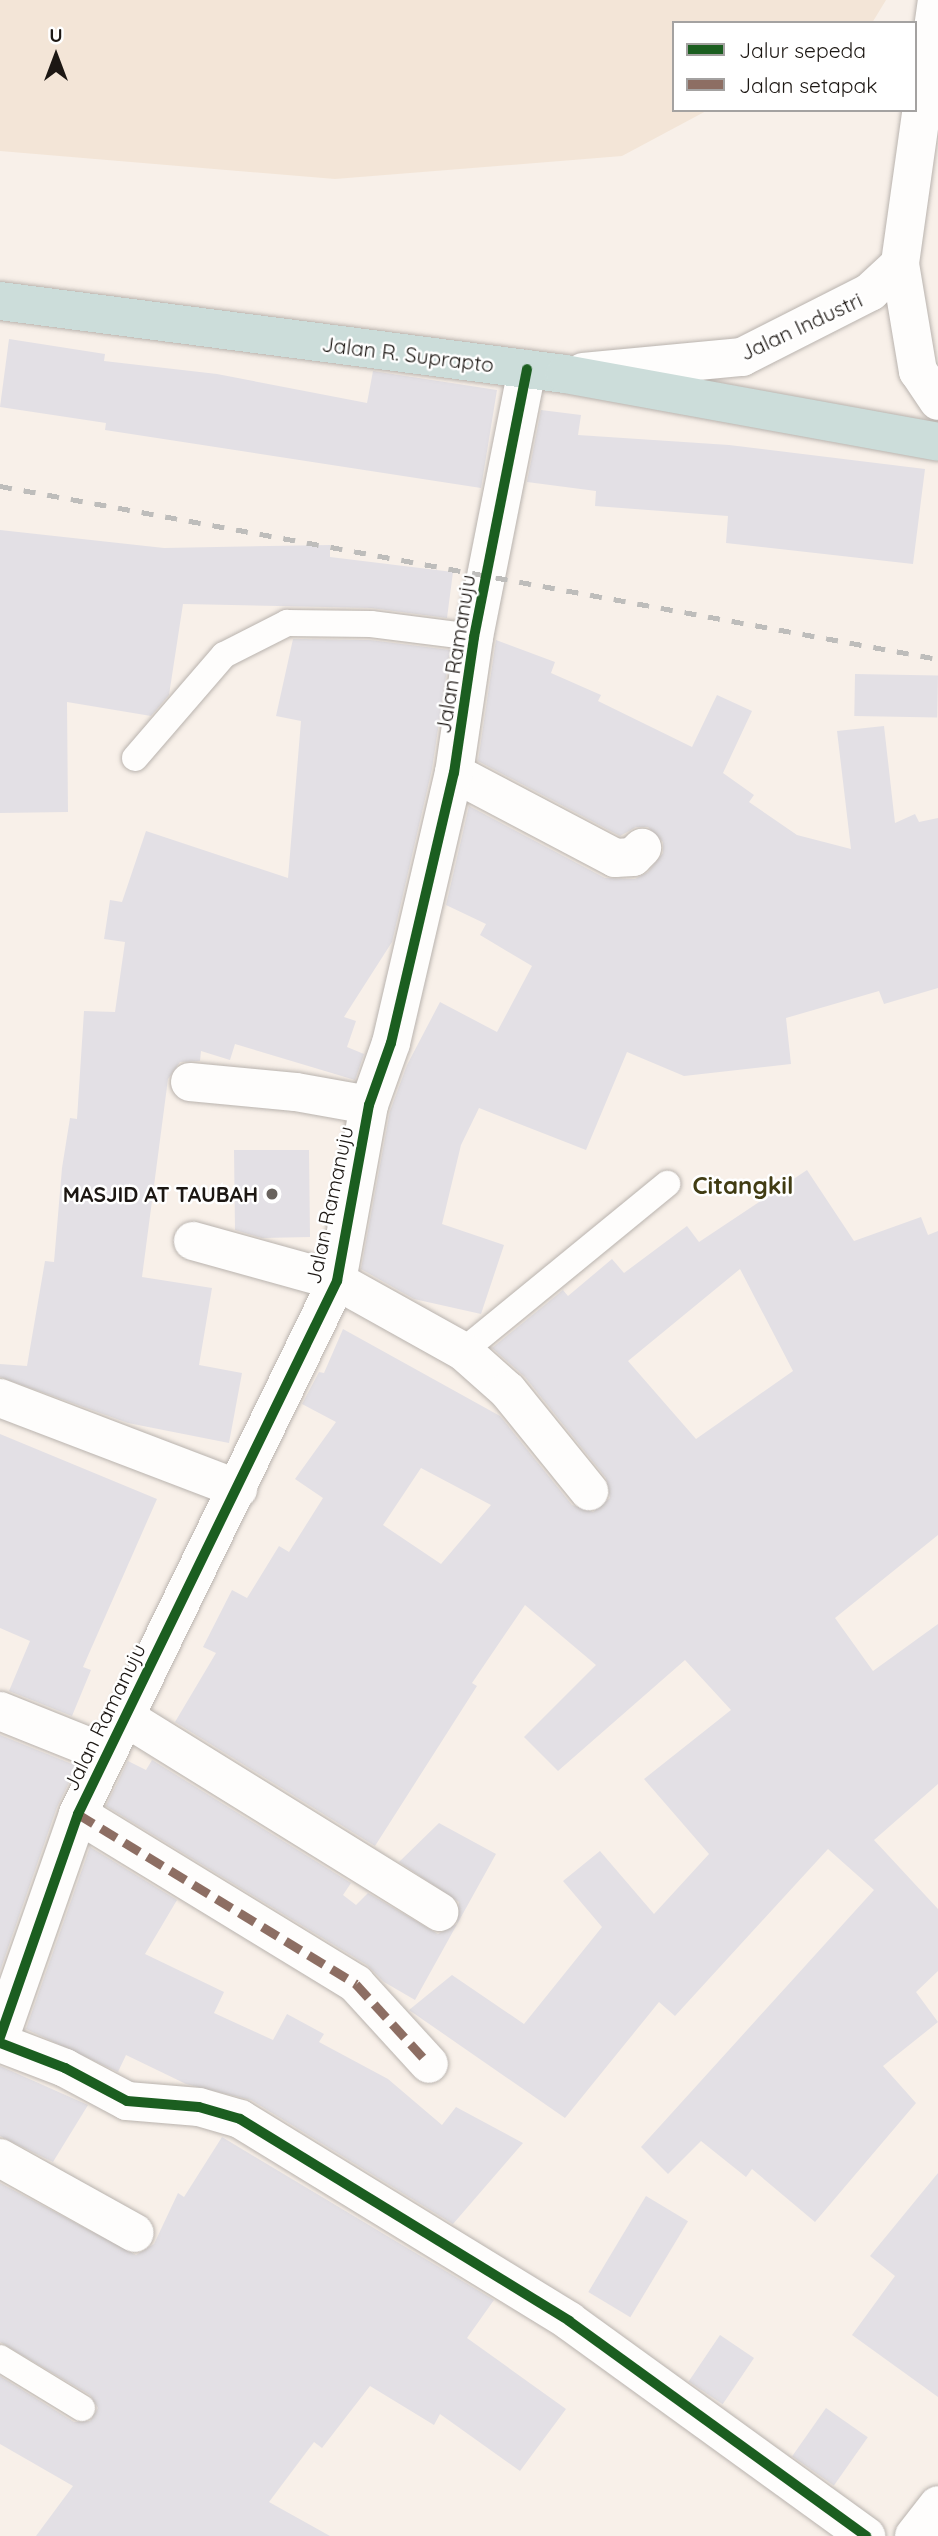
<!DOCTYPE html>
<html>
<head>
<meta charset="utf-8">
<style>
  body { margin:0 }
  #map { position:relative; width:938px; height:2536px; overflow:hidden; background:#f8f0e9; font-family:Quicksand,sans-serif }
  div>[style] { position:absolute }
  .built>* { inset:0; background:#f3e5d7 }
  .building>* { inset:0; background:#e3e0e5; transform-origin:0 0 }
  .roads { filter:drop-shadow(0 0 2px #b9b3ae) drop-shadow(0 0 2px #b9b3ae) }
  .service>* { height:26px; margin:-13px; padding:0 13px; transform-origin:13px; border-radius:13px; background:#fefdfc }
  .minor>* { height:38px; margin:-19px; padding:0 19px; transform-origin:19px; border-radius:19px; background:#fefdfc }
  .tertiary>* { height:38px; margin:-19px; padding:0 19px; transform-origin:19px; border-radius:19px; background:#fefdfc }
  .trunk>* { height:38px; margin:-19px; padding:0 19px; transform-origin:19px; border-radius:19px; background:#ccddda }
  .rail>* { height:5px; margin-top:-2.5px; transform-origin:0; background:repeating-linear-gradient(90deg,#bebdbb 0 12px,transparent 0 24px) }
  .quiet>* { height:9px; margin-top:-4.5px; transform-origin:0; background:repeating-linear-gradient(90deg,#8d6e63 0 18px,transparent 0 27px) }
  .cycleway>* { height:10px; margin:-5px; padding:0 5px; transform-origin:5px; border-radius:5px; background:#1b5e20 }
  .dots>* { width:19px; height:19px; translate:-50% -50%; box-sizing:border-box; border:4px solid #fff; border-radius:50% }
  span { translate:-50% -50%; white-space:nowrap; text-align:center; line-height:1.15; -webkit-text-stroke:5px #fff; paint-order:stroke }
  .street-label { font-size:21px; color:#1c1713 }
  .poi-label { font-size:21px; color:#1c1713; font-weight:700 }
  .right { translate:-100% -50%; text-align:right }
  .quarter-label { font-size:24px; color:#413c13; font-weight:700 }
  .legend { position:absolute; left:672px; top:21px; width:245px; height:91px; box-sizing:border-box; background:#fff; border:2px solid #a4a2a1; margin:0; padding:9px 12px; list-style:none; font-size:21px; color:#1c1713 }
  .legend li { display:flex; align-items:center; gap:14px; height:35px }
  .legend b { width:35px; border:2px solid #a4a2a1 }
  .north { position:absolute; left:21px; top:21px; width:70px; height:70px; -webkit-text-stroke:5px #fff; paint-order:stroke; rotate:0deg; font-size:19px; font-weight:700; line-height:28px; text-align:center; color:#1c1713 }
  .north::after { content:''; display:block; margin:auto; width:24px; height:32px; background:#1c1713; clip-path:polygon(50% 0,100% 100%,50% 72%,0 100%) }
</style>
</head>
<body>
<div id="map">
  <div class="built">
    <i style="clip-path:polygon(0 0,886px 0,872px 23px,674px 23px,674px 110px,708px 110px,622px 156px,335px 179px,0 151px)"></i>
  </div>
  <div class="building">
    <i style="clip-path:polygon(9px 339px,105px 354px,104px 361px,217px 374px,367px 403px,373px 371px,497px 390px,481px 488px,105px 430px,106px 423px,0 407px)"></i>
    <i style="clip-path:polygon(541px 410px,581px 415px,578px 435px,729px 445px,925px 469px,913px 564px,726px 543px,728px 516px,595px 506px,596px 491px,527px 482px)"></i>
    <i style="clip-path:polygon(0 530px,164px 548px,330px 545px,330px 557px,453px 572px,447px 618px,371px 608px,183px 604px,169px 695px,151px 716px,67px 702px,68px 812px,0 813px)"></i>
    <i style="clip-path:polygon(293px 639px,370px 640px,450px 650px,432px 769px,392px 942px,344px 1017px,356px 1021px,347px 1047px,364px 1054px,355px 1080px,235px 1044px,230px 1060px,201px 1051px,200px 1061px,180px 1062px,168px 1079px,142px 1277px,212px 1288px,199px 1365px,242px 1373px,229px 1443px,128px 1423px,0 1377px,0 1364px,27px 1366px,45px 1261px,54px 1262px,62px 1168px,70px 1118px,77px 1119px,84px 1011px,115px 1012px,125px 942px,104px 939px,110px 900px,122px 902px,146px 831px,288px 878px,301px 721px,276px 716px)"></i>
    <i style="clip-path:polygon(496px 640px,555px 662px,551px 673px,601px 695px,598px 701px,692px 747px,717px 695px,752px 711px,723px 773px,754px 795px,749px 802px,797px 835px,851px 849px,837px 731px,884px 726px,895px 823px,915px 814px,919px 822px,938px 818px,938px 988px,884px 1004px,879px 991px,786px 1018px,791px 1064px,684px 1076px,627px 1052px,586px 1150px,479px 1108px,461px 1145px,442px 1224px,504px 1245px,481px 1314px,414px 1299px,361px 1269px,390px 1111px,407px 1065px,440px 1002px,497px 1032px,532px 966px,480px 935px,486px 924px,446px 905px,469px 806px,605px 878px,635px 879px,648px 872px,663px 853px,663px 842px,648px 827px,636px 827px,620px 836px,478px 761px)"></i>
    <i style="left:855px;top:674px;width:83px;height:42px;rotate:1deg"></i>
    <i style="clip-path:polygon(234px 1150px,309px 1150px,310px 1237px,262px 1238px,235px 1230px)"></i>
    <i style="clip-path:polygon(evenodd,807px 1170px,854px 1241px,921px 1217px,928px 1235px,938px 1231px,938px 1535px,835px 1618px,873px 1671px,938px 1624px,938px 1784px,874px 1840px,938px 1909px,938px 1971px,916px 1992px,938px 2022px,883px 2066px,916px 2103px,815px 2222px,752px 2169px,746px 2177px,701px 2141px,668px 2174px,641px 2147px,874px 1890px,828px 1849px,675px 2016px,659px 2002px,565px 2118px,409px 2010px,452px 1975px,524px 2024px,602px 1927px,563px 1881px,600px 1851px,654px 1914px,709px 1854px,644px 1779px,731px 1710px,685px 1660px,558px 1771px,524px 1737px,596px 1665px,525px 1605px,472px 1683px,477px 1686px,375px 1846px,175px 1722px,216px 1653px,203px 1647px,232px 1590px,247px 1598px,279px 1546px,289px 1552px,323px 1498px,295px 1479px,336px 1422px,302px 1404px,319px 1372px,324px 1373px,343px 1329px,500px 1416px,572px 1505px,593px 1512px,610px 1498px,606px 1478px,525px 1377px,492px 1348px,563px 1290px,568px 1296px,612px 1259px,624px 1273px,687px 1226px,699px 1242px,807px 1170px,740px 1269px,793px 1371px,696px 1439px,628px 1361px,740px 1269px,807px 1170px,421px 1468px,491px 1505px,441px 1564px,383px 1525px,421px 1468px)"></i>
    <i style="clip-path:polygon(0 1434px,157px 1499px,83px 1667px,91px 1670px,72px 1716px,9px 1691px,30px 1641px,0 1628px)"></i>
    <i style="clip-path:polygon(0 1735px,77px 1766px,57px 1807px,0 1971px)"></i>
    <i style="clip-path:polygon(152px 1760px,351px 1883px,343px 1895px,356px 1905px,368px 1893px,438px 1934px,457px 1924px,459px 1902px,399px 1862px,439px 1823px,496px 1854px,415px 2000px,384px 1982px,367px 1965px,106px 1806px,128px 1761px,146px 1770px)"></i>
    <i style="clip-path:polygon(90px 1847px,177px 1900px,145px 1954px,224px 1992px,214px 2013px,273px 2040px,287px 2014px,324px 2034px,319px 2042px,388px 2079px,442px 2125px,456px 2107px,523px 2143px,453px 2224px,251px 2100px,186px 2084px,126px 2055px,118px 2072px,26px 2029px)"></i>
    <i style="clip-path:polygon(0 2066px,88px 2105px,53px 2162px,0 2136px)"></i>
    <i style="clip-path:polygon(222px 2137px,494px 2300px,467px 2338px,566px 2409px,520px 2471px,440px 2414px,434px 2425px,370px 2386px,322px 2448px,314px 2442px,269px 2502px,330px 2536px,36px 2536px,73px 2486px,0 2444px,0 2376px,74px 2422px,90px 2421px,98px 2408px,90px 2395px,0 2342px,0 2183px,136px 2255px,154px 2244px,178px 2193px,184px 2197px)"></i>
    <i style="clip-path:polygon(938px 2173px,938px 2397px,852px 2335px,895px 2276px,870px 2256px)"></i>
    <i style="left:646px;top:2196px;width:49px;height:112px;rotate:31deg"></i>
    <i style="left:720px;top:2335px;width:41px;height:56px;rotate:34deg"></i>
    <i style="left:826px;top:2408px;width:51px;height:59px;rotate:35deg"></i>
  </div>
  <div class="roads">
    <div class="service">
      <i style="left:135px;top:758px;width:136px;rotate:-49.2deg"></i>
      <i style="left:224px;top:655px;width:71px;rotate:-26.9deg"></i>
      <i style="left:287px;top:623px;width:84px;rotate:0.7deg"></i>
      <i style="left:371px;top:624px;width:104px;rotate:7.2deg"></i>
      <i style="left:463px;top:1351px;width:264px;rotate:-39.3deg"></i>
      <i style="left:0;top:2358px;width:96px;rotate:31.4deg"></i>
    </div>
    <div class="minor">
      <i style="left:454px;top:773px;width:182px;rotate:27.8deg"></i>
      <i style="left:615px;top:858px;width:18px;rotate:-3deg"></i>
      <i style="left:633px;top:857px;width:13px;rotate:-45deg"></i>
      <i style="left:190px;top:1082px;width:106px;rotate:5.4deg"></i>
      <i style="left:296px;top:1092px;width:74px;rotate:10.1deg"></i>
      <i style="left:193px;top:1241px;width:149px;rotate:15.5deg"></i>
      <i style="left:337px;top:1281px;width:144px;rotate:29.1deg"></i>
      <i style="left:463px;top:1351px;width:60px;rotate:41.6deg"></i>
      <i style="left:508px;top:1391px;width:129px;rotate:51deg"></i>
      <i style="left:0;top:1398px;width:255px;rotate:20.9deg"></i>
      <i style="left:0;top:1711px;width:115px;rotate:21.9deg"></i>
      <i style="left:125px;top:1717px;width:370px;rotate:31.8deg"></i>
      <i style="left:78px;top:1814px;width:326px;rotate:31.4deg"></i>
      <i style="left:356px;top:1984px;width:108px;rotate:47.6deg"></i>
      <i style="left:0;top:2037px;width:236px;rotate:-70.7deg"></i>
      <i style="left:78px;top:1814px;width:593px;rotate:-64.08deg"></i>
      <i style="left:337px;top:1281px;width:179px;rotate:-79.7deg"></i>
      <i style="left:369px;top:1105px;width:66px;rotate:-70.5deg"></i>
      <i style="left:391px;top:1043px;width:277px;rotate:-76.9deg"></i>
      <i style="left:454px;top:773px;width:137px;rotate:-81.6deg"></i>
      <i style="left:474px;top:637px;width:273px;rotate:-78.8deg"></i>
      <i style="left:0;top:2043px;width:70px;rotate:21deg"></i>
      <i style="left:65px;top:2068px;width:70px;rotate:28deg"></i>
      <i style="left:127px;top:2101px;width:72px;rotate:4.8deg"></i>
      <i style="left:199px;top:2107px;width:43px;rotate:16.3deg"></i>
      <i style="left:240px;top:2119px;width:386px;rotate:31.5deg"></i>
      <i style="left:569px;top:2321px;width:367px;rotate:35.9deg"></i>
      <i style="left:0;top:2158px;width:154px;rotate:29.1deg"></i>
      <i style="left:914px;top:2536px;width:39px;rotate:-52deg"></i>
    </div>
    <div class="tertiary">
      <i style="left:937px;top:0;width:267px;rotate:98deg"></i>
      <i style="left:900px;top:264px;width:109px;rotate:80.5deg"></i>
      <i style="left:918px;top:371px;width:36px;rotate:56deg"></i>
      <i style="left:583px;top:372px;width:160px;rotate:-5.4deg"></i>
      <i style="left:742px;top:357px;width:144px;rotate:-26.9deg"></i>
      <i style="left:870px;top:292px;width:41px;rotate:-43deg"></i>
    </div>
    <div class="trunk">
      <i style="left:0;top:301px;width:570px;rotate:7.36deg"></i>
      <i style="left:565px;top:374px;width:379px;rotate:10.3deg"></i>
    </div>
  </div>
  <div class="rail">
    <i style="left:0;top:486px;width:954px;rotate:10.45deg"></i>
  </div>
  <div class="quiet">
    <i style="left:78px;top:1814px;width:326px;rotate:31.4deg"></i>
    <i style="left:356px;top:1984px;width:108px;rotate:47.6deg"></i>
  </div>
  <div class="cycleway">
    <i style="left:0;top:2037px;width:236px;rotate:-70.7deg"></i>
    <i style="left:78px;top:1814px;width:593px;rotate:-64.08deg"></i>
    <i style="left:337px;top:1281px;width:179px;rotate:-79.7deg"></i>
    <i style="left:369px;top:1105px;width:66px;rotate:-70.5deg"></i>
    <i style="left:391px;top:1043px;width:277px;rotate:-76.9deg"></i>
    <i style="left:454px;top:773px;width:137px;rotate:-81.6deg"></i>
    <i style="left:474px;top:637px;width:273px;rotate:-78.8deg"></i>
    <i style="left:0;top:2043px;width:70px;rotate:21deg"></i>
    <i style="left:65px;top:2068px;width:70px;rotate:28deg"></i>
    <i style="left:127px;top:2101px;width:72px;rotate:4.8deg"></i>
    <i style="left:199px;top:2107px;width:43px;rotate:16.3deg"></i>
    <i style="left:240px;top:2119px;width:386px;rotate:31.5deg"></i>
    <i style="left:569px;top:2321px;width:367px;rotate:35.9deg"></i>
  </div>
  <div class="dots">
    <i style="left:272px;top:1194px;background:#69635e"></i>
  </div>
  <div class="street-label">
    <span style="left:801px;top:326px;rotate:-25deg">Jalan Industri</span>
    <span style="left:408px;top:354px;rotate:7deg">Jalan R. Suprapto</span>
    <span style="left:455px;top:654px;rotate:-81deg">Jalan Ramanuju</span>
    <span style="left:329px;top:1205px;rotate:-78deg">Jalan Ramanuju</span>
    <span style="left:104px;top:1717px;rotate:-64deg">Jalan Ramanuju</span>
  </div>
  <div class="poi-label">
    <span class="right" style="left:258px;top:1194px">MASJID AT TAUBAH</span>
  </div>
  <div class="quarter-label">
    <span style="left:743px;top:1186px">Citangkil</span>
  </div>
  <ul class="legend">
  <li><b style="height:9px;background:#1b5e20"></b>Jalur sepeda</li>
  <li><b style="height:9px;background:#8d6e63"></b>Jalan setapak</li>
  </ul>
  <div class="north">U</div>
</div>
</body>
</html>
